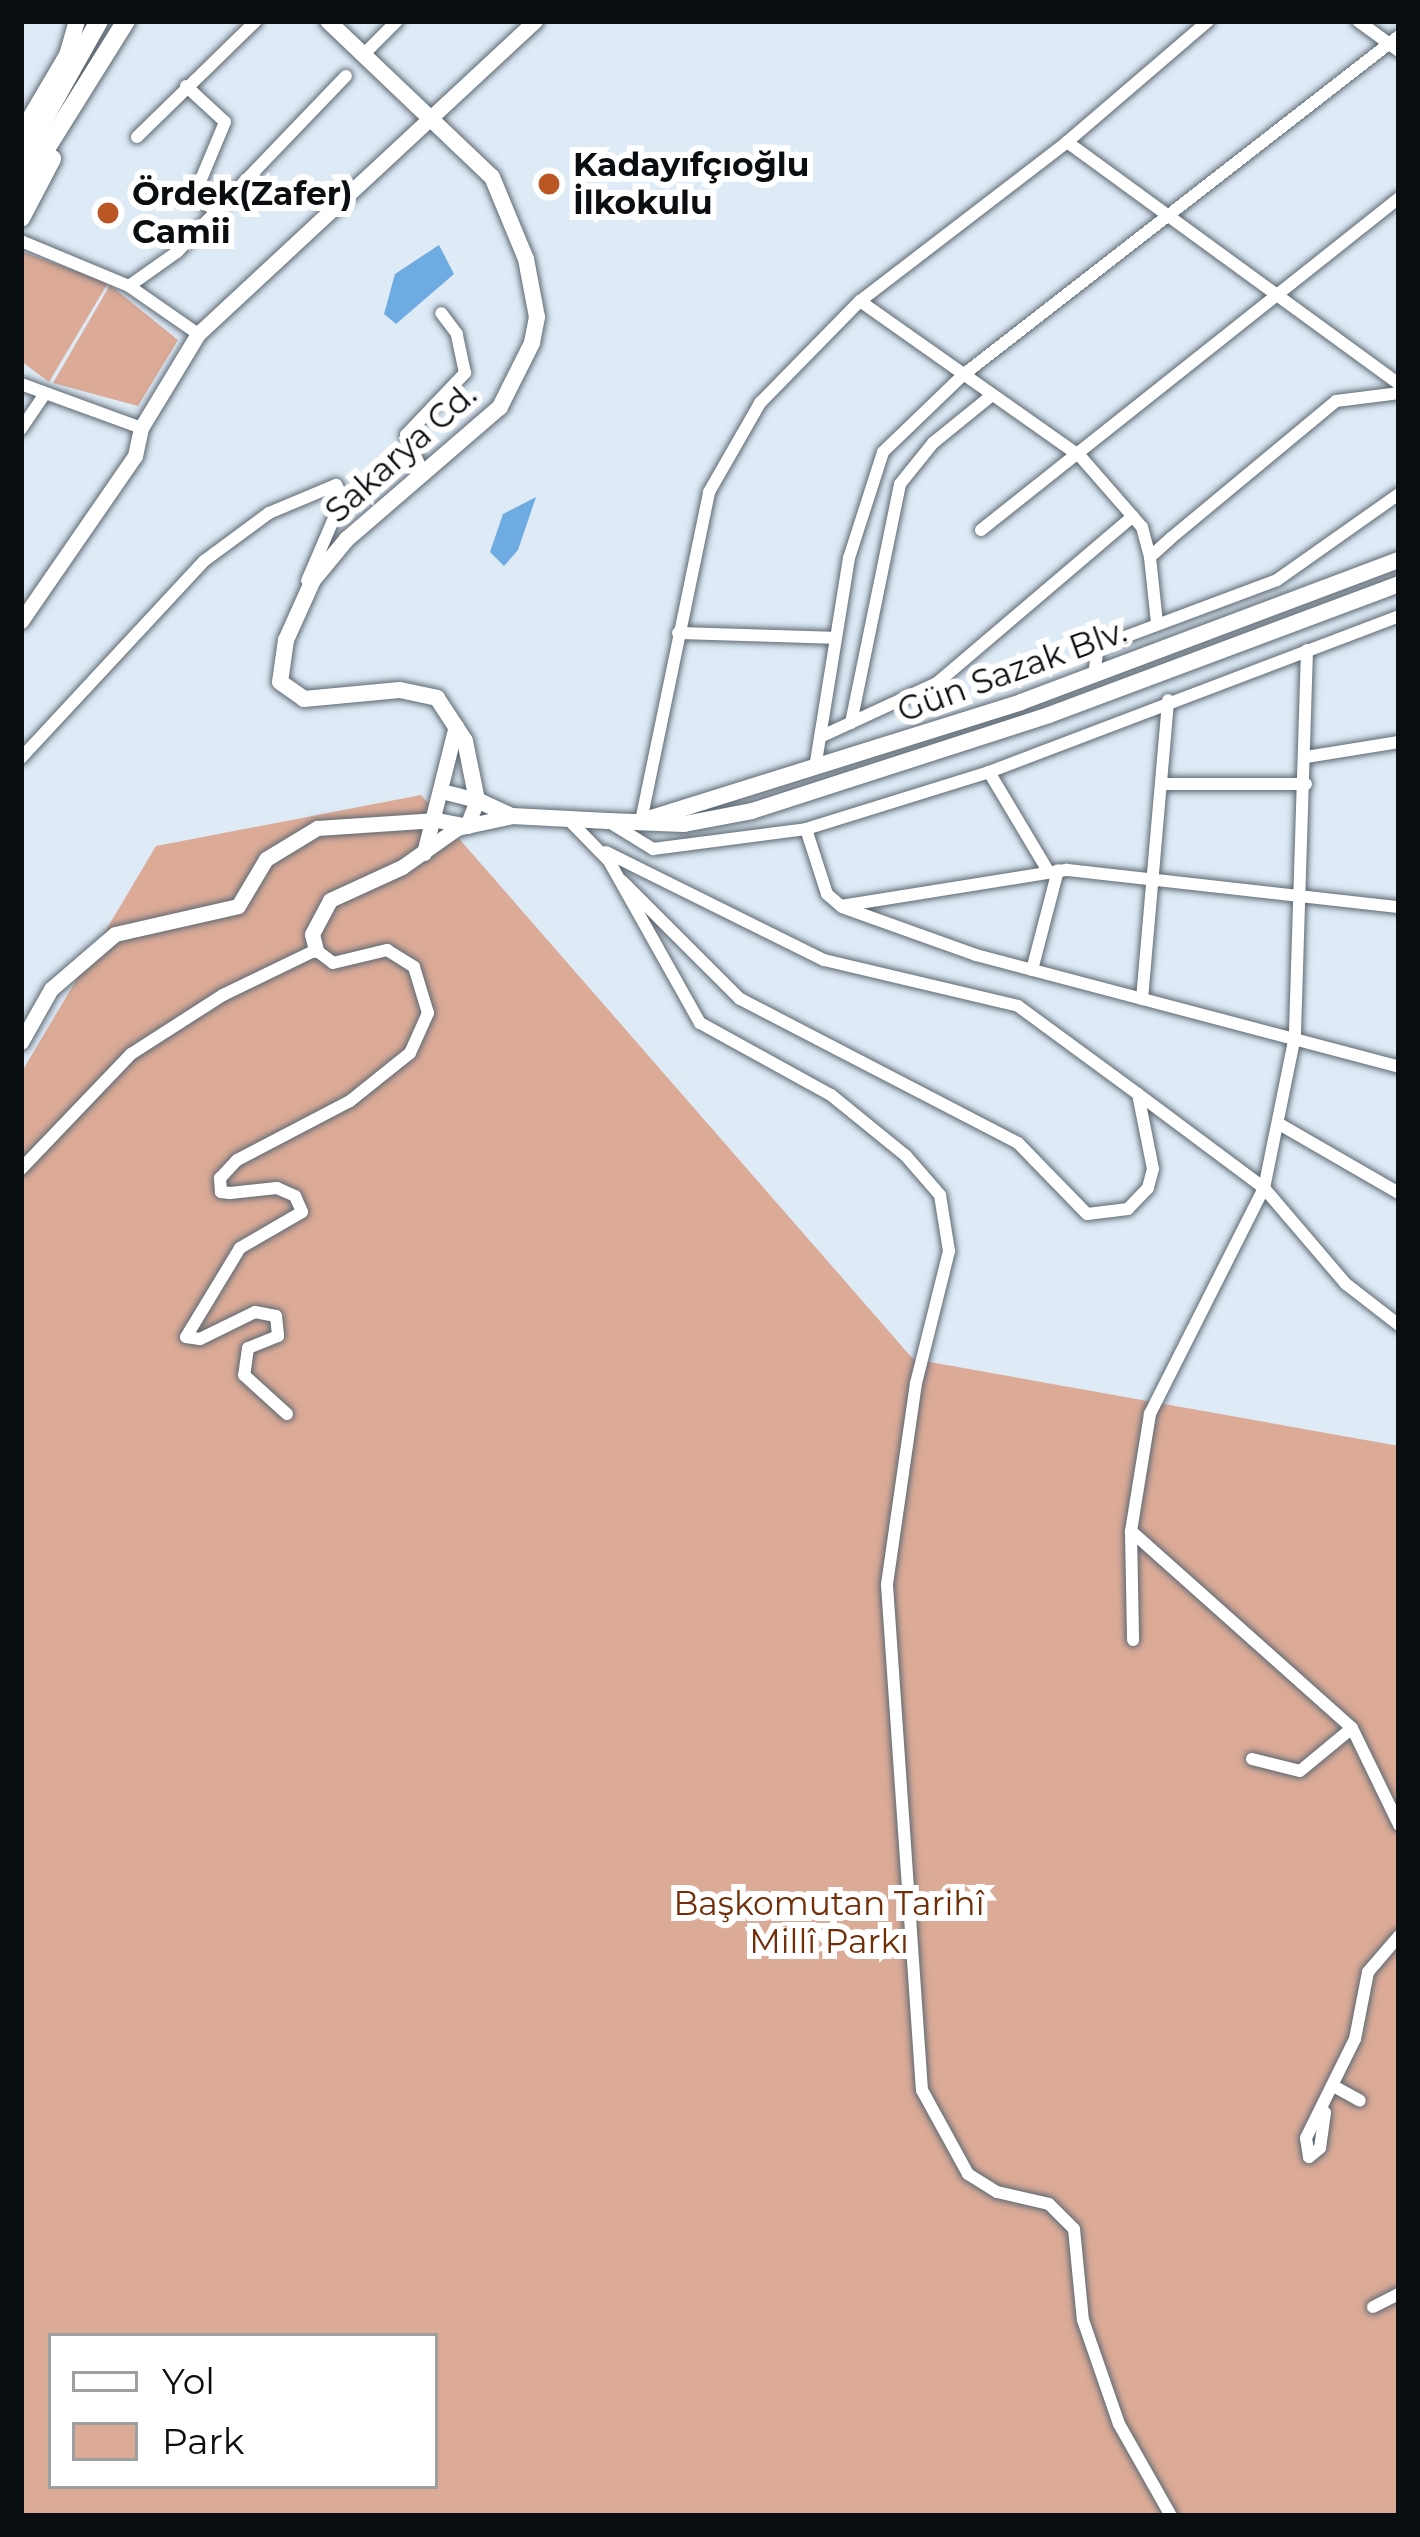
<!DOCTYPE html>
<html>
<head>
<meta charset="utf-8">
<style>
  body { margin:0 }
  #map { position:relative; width:1420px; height:2537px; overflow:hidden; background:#deeaf6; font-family:Montserrat,sans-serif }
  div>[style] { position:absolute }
  .green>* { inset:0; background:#dbab97 }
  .water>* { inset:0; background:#6fabe3 }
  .roads { filter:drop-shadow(0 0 3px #5d6872) drop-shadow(0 0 3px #5d6872) }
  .minor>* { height:12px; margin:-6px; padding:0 6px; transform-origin:6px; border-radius:6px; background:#fff }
  .tertiary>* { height:15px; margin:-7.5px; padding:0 7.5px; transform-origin:7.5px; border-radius:7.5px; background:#fff }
  .secondary>* { height:16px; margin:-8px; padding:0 8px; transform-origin:8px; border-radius:8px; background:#fff }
  .primary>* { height:18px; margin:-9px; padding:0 9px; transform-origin:9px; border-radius:9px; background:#fff }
  .dots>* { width:33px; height:33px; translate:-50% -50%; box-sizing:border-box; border:6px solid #fff; border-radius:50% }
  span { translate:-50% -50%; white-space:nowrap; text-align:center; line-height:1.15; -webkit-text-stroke:12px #fff; paint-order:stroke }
  .poi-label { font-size:33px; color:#0a0e11; font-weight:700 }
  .left { translate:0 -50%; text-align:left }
  .street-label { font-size:33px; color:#0a0e11 }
  .park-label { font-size:33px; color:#722e08 }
  .frame { position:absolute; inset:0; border:24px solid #0a0e11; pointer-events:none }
  .legend { position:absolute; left:48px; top:2333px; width:390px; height:156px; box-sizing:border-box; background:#fff; border:3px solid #9d9fa0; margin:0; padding:15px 21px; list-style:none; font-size:36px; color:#0a0e11 }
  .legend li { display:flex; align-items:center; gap:24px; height:60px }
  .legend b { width:60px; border:3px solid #9d9fa0 }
</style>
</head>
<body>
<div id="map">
  <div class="green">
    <i style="clip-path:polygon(21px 251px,108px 283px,49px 382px,21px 361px)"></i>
    <i style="clip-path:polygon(110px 285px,178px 340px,138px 406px,53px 383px)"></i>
    <i style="clip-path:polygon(evenodd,421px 795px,913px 1359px,1399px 1446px,1399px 2516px,21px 2516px,21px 1073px,156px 846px,421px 795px,51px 2336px,435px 2336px,435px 2486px,51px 2486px,51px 2336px)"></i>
  </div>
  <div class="water">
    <i style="clip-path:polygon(439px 245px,454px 274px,396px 324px,384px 314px,395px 274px)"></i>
    <i style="clip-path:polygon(536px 497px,518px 550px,504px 566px,490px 552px,503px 514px)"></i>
  </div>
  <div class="roads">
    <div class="minor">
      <i style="left:1358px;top:21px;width:51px;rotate:36.2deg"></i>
      <i style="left:363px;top:55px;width:48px;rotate:-45deg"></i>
      <i style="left:186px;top:86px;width:53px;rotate:42.7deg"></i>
      <i style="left:225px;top:122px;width:80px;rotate:112.7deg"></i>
      <i style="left:194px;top:196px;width:23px;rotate:34deg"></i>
      <i style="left:137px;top:137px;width:166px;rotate:-44.3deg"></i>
      <i style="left:1067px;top:142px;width:411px;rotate:36.1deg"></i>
      <i style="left:21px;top:241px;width:117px;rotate:22.6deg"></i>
      <i style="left:129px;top:286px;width:84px;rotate:34.8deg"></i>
      <i style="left:129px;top:286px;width:59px;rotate:-35.3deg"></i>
      <i style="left:177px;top:252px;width:244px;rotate:-46.2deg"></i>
      <i style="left:860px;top:301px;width:269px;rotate:35.2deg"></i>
      <i style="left:1080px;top:456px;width:94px;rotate:48.9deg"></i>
      <i style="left:1142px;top:527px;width:31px;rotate:75deg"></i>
      <i style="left:21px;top:384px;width:128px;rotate:20.1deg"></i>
      <i style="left:21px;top:429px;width:41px;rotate:-55.9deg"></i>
      <i style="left:424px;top:475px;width:44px;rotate:-114.2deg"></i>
      <i style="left:406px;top:435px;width:86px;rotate:-46.4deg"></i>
      <i style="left:465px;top:373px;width:40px;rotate:-102deg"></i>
      <i style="left:457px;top:334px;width:26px;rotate:-127deg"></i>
      <i style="left:981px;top:530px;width:534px;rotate:-38.46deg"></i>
      <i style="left:1157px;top:623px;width:66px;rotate:-96.1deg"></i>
      <i style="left:1150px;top:557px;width:28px;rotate:-42deg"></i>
      <i style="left:1171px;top:538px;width:214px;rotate:-39.7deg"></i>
      <i style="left:1336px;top:401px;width:64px;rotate:-7.2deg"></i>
      <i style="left:678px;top:633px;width:156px;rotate:1.8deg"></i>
      <i style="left:1307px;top:650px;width:386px;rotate:91.8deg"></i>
      <i style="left:1295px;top:1036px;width:155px;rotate:101.5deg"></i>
      <i style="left:1264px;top:1188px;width:126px;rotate:49.5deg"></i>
      <i style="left:1346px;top:1284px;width:67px;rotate:37.7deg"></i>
      <i style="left:1094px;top:675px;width:28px;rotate:-82deg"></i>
      <i style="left:1098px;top:647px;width:191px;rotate:-20.5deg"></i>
      <i style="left:1277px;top:580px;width:149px;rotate:-35.2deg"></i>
      <i style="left:851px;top:723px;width:244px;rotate:-78.4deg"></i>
      <i style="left:900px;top:484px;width:53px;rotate:-51.2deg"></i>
      <i style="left:933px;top:443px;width:76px;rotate:-39.1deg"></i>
      <i style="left:820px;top:737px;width:129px;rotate:-24.8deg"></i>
      <i style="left:937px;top:683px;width:257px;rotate:-40.4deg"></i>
      <i style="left:1306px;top:757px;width:94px;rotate:-9.2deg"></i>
      <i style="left:21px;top:758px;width:269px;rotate:-47.1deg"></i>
      <i style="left:204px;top:561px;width:81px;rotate:-36.4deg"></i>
      <i style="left:269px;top:513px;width:73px;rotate:-22.7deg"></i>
      <i style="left:336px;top:485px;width:14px;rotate:60deg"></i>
      <i style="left:343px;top:497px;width:91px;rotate:113.2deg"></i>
      <i style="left:815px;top:768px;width:213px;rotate:-80.8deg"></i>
      <i style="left:849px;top:558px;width:111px;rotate:-72.2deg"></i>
      <i style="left:883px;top:452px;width:111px;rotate:-43.9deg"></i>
      <i style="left:963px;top:375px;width:552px;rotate:-37.87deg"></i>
      <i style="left:989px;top:772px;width:115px;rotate:59.2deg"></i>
      <i style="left:1162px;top:784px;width:144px"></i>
      <i style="left:569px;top:820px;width:57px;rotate:45.7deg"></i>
      <i style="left:609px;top:861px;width:186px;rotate:60.7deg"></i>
      <i style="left:700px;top:1023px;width:149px;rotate:28.8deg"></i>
      <i style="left:831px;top:1095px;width:97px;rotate:39.1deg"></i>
      <i style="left:906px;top:1156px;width:52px;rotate:48.9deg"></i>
      <i style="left:940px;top:1195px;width:57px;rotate:80.9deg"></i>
      <i style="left:949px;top:1251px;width:136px;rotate:104deg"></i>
      <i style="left:916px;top:1383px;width:204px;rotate:98.2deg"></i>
      <i style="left:887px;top:1585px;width:506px;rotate:86.04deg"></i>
      <i style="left:922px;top:2090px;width:96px;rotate:61.3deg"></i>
      <i style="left:968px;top:2174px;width:34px;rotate:32deg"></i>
      <i style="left:997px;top:2192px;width:53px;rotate:13deg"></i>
      <i style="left:1049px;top:2204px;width:35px;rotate:45deg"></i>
      <i style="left:1074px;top:2229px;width:91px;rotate:84.4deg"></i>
      <i style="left:1083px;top:2320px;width:110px;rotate:70.9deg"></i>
      <i style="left:1119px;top:2424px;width:106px;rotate:60.5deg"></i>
      <i style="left:641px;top:821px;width:336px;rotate:-78.3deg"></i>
      <i style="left:709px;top:492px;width:103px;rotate:-60.2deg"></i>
      <i style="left:760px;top:403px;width:143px;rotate:-45.6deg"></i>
      <i style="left:860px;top:301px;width:261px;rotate:-37.5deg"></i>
      <i style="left:1067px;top:142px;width:186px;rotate:-40.6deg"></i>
      <i style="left:609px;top:822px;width:52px;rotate:31.5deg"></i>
      <i style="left:653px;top:849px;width:154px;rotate:-7.4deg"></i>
      <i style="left:806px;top:829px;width:192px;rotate:-17.3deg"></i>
      <i style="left:989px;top:772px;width:439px;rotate:-20.8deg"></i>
      <i style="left:806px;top:829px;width:68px;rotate:72.1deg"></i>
      <i style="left:827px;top:894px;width:18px;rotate:41deg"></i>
      <i style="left:841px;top:906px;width:229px;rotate:-9.1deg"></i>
      <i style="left:1067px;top:870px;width:334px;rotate:6.4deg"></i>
      <i style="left:606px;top:852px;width:243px;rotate:26.4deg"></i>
      <i style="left:824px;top:960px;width:199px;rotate:13.3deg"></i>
      <i style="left:1018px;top:1006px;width:149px;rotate:36.3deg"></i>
      <i style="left:1138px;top:1094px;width:76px;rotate:78.7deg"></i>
      <i style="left:1153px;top:1169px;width:20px;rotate:105deg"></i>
      <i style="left:1148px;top:1188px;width:29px;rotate:134deg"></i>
      <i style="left:1128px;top:1209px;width:41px;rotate:173deg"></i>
      <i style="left:1087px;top:1214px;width:99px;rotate:-134.2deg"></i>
      <i style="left:1018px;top:1143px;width:313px;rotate:-152.6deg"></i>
      <i style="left:740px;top:999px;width:167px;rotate:-135deg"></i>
      <i style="left:842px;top:907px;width:142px;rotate:19.7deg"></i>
      <i style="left:976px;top:955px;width:438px;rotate:14.8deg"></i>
      <i style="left:1032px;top:970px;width:103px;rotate:-75.4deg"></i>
      <i style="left:1142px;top:999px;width:300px;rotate:-85deg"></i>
      <i style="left:1138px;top:1094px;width:157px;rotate:36.7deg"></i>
      <i style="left:1264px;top:1188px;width:253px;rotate:116.8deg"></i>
      <i style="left:1150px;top:1414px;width:119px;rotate:99.2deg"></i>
      <i style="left:1131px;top:1531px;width:296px;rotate:41.7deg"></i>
      <i style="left:1352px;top:1728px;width:108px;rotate:64.1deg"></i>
      <i style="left:1281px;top:1125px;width:136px;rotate:30deg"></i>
      <i style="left:21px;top:1169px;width:159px;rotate:-46.3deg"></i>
      <i style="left:131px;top:1054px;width:109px;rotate:-32.7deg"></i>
      <i style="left:223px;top:995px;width:103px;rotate:-25.8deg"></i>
      <i style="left:316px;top:950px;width:21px;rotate:37deg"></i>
      <i style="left:333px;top:963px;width:56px;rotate:-13.5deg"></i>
      <i style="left:387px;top:950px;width:32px;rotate:32deg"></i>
      <i style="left:414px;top:967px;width:48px;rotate:73.1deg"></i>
      <i style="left:428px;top:1013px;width:44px;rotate:114.2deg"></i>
      <i style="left:410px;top:1053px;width:77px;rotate:141.3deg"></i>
      <i style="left:350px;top:1101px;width:127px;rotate:152.4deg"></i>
      <i style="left:237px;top:1160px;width:25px;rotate:133deg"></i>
      <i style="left:220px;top:1178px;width:14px;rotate:86deg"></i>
      <i style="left:221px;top:1192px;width:9px;rotate:6deg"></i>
      <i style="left:230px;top:1193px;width:47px;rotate:-6.1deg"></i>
      <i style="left:277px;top:1188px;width:20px;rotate:24deg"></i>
      <i style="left:295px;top:1196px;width:17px;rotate:66deg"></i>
      <i style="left:302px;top:1212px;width:72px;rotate:149.9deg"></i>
      <i style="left:240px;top:1248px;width:104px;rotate:121.2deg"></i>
      <i style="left:186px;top:1337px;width:14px;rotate:8deg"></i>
      <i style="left:200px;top:1339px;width:61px;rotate:-26.1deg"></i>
      <i style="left:255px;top:1312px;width:21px;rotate:11deg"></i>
      <i style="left:276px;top:1316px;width:20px;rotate:84deg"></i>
      <i style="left:278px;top:1336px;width:32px;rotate:158deg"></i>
      <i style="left:248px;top:1348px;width:27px;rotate:98deg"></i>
      <i style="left:244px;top:1375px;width:58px;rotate:42.2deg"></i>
      <i style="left:1131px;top:1532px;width:108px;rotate:88.9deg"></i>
      <i style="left:1252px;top:1759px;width:49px;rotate:14deg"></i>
      <i style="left:1300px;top:1771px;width:67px;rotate:-39.6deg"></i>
      <i style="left:1337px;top:2088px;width:26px;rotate:29deg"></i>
      <i style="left:1309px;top:2157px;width:19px;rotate:-99deg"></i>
      <i style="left:1306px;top:2138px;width:110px;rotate:-63.7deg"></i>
      <i style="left:1355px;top:2039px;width:68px;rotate:-79deg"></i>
      <i style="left:1368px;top:1972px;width:48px;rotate:-49.3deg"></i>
      <i style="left:1309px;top:2157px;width:14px;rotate:-39deg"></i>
      <i style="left:1320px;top:2148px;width:36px;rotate:-82deg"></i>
      <i style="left:1373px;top:2307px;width:29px;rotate:-27deg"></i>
    </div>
    <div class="tertiary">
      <i style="left:21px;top:621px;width:201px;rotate:-55.4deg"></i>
      <i style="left:135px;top:456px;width:29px;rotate:-78deg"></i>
      <i style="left:141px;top:428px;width:110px;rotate:-58.8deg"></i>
      <i style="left:198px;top:334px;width:460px;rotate:-42.9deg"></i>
      <i style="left:424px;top:853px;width:131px;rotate:-75.9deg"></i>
      <i style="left:316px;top:950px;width:16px;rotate:-104deg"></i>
      <i style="left:312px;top:934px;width:38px;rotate:-62deg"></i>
      <i style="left:330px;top:900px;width:79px;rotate:-24.6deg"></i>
      <i style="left:402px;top:867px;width:67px;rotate:-35.3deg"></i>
      <i style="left:457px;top:828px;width:56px;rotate:-12.3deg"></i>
      <i style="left:21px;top:1042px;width:61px;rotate:-60.5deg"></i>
      <i style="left:51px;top:989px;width:84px;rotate:-40.7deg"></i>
      <i style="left:115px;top:934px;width:126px;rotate:-12.8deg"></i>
      <i style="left:238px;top:906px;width:55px;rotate:-59.2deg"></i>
      <i style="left:266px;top:859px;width:60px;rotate:-31.3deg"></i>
      <i style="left:317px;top:828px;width:120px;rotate:-3.8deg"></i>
      <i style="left:437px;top:820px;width:31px;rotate:11deg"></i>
      <i style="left:467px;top:826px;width:28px;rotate:-69deg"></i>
      <i style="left:477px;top:800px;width:34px;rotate:-166deg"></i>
    </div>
    <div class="secondary">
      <i style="left:328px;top:21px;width:226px;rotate:43.6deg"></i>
      <i style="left:492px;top:177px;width:89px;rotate:67.5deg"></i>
      <i style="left:526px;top:259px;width:59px;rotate:79.3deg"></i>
      <i style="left:537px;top:317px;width:26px;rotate:101deg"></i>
      <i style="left:532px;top:343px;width:72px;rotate:116.6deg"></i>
      <i style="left:500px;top:407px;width:202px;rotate:139.2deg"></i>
      <i style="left:347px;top:539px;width:53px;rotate:129.7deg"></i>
      <i style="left:313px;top:580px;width:66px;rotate:114.2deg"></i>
      <i style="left:286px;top:640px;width:42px;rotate:98.1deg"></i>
      <i style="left:280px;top:682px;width:29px;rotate:35deg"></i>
      <i style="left:304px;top:699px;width:96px;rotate:-5.4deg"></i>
      <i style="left:400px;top:690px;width:38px;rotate:12deg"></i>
      <i style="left:437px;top:698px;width:51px;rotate:56.9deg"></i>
      <i style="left:465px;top:741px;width:60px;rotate:78.5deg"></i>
      <i style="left:477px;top:800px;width:38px;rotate:25deg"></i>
      <i style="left:512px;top:816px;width:96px;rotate:3deg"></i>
      <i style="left:608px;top:821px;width:76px;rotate:2.3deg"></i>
      <i style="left:684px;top:824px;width:69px;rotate:-10.8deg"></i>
      <i style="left:752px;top:811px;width:312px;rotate:-17.9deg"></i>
      <i style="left:1049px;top:715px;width:374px;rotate:-20.5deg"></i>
      <i style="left:66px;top:59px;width:40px;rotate:-74deg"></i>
      <i style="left:642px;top:821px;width:397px;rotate:-17.4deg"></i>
      <i style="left:1021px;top:702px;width:404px;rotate:-20.6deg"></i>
    </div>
    <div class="primary">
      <i style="left:21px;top:135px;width:99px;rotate:-59.5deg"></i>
      <i style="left:21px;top:160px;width:159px;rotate:-60.7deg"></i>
      <i style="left:21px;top:189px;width:198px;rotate:-58deg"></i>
      <i style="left:21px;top:218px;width:67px;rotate:-62.3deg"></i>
    </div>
  </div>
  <div class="dots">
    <i style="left:549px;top:184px;background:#bb5724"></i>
    <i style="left:108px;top:213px;background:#bb5724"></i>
  </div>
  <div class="poi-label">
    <span class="left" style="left:573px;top:184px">Kadayıfçıoğlu<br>İlkokulu</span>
    <span class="left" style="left:132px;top:213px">Ördek(Zafer)<br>Camii</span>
  </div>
  <div class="street-label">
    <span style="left:401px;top:453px;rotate:-42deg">Sakarya Cd.</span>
    <span style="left:1012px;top:671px;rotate:-20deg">Gün Sazak Blv.</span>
  </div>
  <div class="park-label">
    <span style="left:829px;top:1923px">Başkomutan Tarihî<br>Millî Parkı</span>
  </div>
  <div class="frame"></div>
  <ul class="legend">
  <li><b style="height:15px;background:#fff"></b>Yol</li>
  <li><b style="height:33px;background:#dbab97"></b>Park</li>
  </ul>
</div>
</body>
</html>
